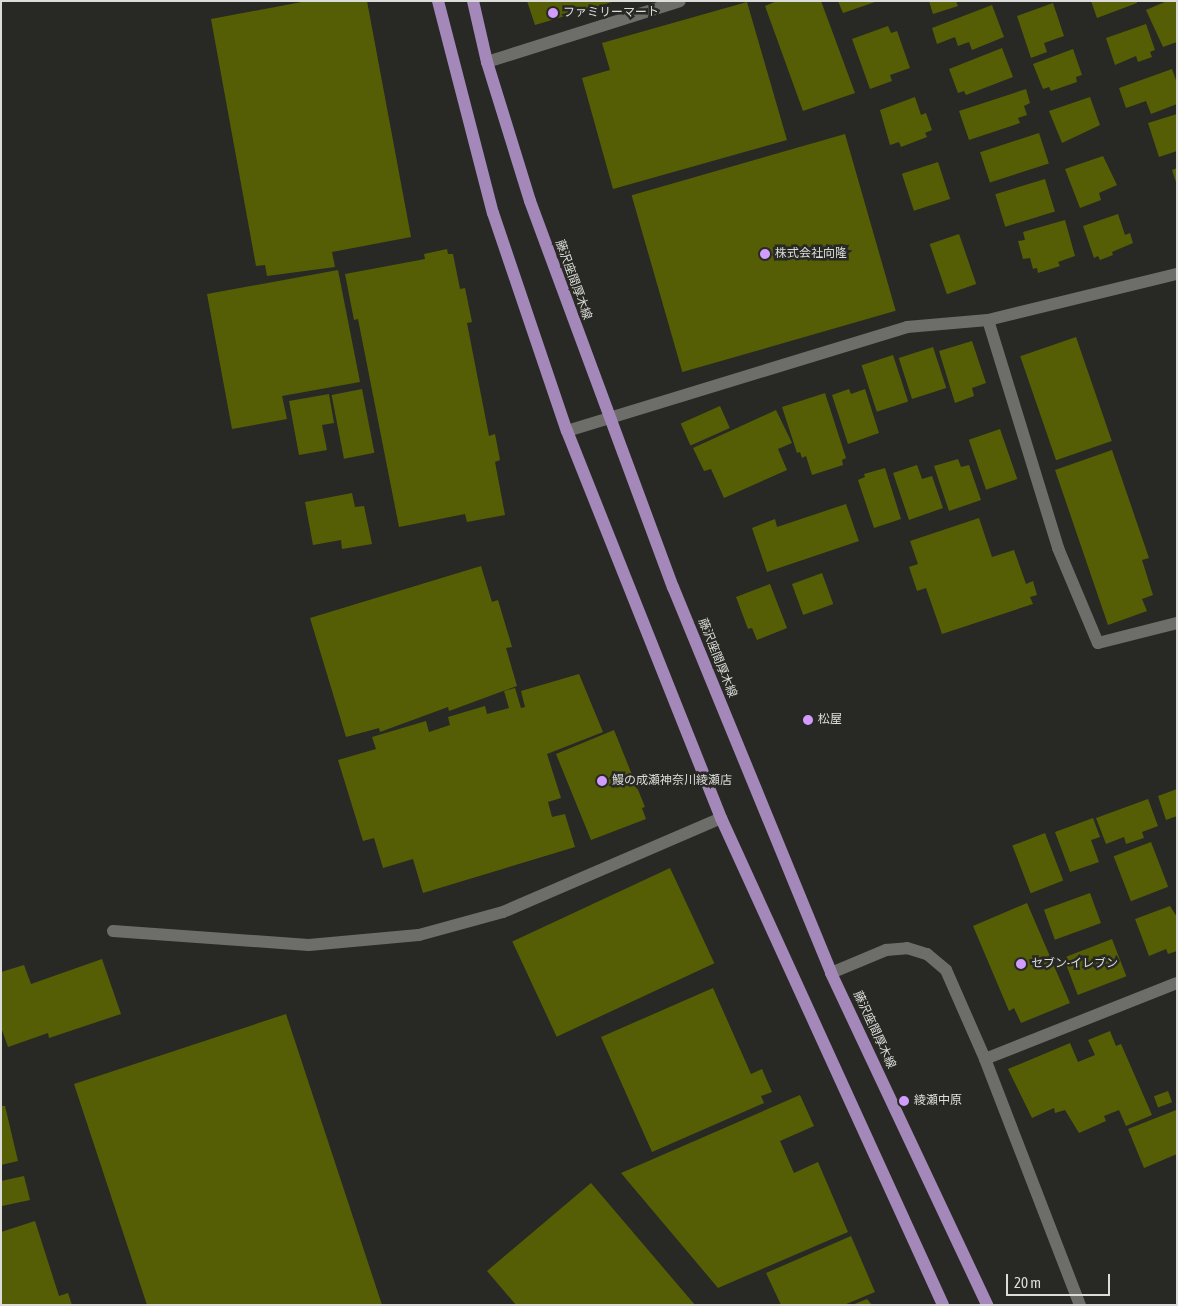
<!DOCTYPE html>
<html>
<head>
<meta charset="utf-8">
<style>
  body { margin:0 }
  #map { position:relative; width:1178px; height:1306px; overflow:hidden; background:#282925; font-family:"Asap Condensed","Noto Sans JP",sans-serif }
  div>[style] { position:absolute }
  .building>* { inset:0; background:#555e04; transform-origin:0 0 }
  .minor>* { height:12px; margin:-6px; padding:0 6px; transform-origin:6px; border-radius:6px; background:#6d6e69 }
  .primary>* { height:12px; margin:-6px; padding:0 6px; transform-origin:6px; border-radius:6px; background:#a588ba }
  .dots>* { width:14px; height:14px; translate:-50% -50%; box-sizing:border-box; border:2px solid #282925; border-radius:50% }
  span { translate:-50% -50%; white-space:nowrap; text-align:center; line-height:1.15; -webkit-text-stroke:5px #282925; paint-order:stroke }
  .poi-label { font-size:12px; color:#dcddda }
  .left { translate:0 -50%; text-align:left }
  .street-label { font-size:12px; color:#dcddda }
  .frame { position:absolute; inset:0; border:2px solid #dcddda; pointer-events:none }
  .scale { position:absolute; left:1006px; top:1274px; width:104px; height:22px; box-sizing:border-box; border:2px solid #dcddda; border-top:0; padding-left:6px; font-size:15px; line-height:18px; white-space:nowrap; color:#dcddda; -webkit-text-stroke:4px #282925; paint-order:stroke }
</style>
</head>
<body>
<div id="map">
  <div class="building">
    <i style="clip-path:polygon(307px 1px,367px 1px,411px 237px,332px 252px,335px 267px,267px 276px,265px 265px,256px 266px,211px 19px)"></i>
    <i style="clip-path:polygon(527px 1px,612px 1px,612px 2px,535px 25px)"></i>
    <i style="clip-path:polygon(777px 1px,821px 1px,855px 93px,803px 111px,765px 6px)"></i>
    <i style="clip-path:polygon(838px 1px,875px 1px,875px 2px,843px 13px)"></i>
    <i style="clip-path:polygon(929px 1px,956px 1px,958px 6px,933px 14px)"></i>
    <i style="clip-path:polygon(1091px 1px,1137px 1px,1137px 3px,1097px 18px)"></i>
    <i style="clip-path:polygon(1167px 1px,1177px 1px,1177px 42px,1163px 47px,1146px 10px)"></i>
    <i style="clip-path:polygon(747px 2px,787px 140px,613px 189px,582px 78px,610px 70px,602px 43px)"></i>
    <i style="clip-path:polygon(1053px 3px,1064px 36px,1044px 43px,1047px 52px,1031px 58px,1017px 16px)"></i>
    <i style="clip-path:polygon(992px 5px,1004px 37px,972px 50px,969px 42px,958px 46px,955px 37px,937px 44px,932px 28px)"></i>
    <i style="clip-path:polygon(1146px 24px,1155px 50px,1150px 52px,1152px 57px,1138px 62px,1136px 56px,1115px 65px,1106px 38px)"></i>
    <i style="clip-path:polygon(888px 26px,891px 33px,897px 31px,910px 68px,890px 75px,892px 81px,870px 89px,852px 39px)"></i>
    <i style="clip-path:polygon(1002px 48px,1013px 77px,966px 95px,964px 91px,958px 93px,949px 69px)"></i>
    <i style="clip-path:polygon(1073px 49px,1082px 75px,1076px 77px,1077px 82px,1051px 91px,1049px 87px,1043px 89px,1033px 64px)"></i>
    <i style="clip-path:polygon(1172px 69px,1177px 83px,1177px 104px,1151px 114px,1146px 101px,1126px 108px,1119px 88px)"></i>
    <i style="clip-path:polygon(1026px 89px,1030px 103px,1024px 106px,1027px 115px,1018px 118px,1020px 123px,969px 140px,959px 111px)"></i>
    <i style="clip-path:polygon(915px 97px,921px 115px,926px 113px,932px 130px,925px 133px,927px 137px,901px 147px,899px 142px,890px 145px,880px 110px)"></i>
    <i style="clip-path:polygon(1090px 97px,1100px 125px,1062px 143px,1049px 111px)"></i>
    <i style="clip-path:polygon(1177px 114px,1177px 151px,1159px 157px,1148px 123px)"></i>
    <i style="left:1039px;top:133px;width:32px;height:62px;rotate:72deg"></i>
    <i style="left:845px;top:134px;width:184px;height:222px;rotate:74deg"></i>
    <i style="clip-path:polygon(1103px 156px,1117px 185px,1099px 193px,1101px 200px,1080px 208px,1065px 169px)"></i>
    <i style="left:938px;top:162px;width:39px;height:38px;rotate:72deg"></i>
    <i style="clip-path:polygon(1177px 168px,1177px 182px,1176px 182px,1172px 170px)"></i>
    <i style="left:1045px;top:179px;width:34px;height:52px;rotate:73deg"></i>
    <i style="clip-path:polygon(1118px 214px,1125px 235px,1130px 233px,1133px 243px,1112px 252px,1113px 255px,1100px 260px,1098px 256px,1094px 258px,1083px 226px)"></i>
    <i style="clip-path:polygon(1065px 220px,1075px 256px,1058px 262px,1060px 266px,1038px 273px,1037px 268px,1033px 269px,1030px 258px,1023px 259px,1018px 241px,1025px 240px,1023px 232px)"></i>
    <i style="left:959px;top:234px;width:53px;height:31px;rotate:71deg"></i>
    <i style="clip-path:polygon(447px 249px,448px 254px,453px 254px,460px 289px,465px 288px,472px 322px,467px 323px,489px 436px,495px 434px,500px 460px,495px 462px,505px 515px,467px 522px,465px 514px,399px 527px,358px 319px,354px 320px,345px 274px,425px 259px,424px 254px)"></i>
    <i style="clip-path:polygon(338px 270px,360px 382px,282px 396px,287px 419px,232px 429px,207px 294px)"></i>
    <i style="left:1076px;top:337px;width:110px;height:59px;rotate:71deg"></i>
    <i style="clip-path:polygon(972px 341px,986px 383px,972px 388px,974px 396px,955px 403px,939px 351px)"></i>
    <i style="left:933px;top:347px;width:43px;height:36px;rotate:72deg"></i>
    <i style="left:893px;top:355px;width:49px;height:33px;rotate:72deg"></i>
    <i style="left:362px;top:389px;width:65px;height:31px;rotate:79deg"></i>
    <i style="clip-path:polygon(849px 389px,851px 394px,865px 389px,879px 433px,848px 444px,832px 395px)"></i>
    <i style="clip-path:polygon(825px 393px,846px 458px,842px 460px,843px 465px,812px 475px,806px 456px,802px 458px,800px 452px,797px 453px,782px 407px)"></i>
    <i style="clip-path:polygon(329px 394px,334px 423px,322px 425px,327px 450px,299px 455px,289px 401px)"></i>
    <i style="left:720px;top:406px;width:24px;height:43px;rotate:66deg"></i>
    <i style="clip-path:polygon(776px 410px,792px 443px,778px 449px,787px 470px,724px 498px,711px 469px,704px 471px,693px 448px)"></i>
    <i style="left:1000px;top:429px;width:53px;height:33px;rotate:71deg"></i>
    <i style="clip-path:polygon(1112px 450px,1149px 558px,1142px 560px,1153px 595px,1142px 599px,1147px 611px,1108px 625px,1055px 470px)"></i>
    <i style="clip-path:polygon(958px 459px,961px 467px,969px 465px,981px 500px,949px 511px,934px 466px)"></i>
    <i style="clip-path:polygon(917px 465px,922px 479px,932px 476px,943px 508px,909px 520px,893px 473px)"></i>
    <i style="clip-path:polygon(885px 468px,901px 519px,874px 528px,858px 480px,865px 477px,864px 474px)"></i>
    <i style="clip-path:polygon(352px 493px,355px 507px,364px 506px,372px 544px,342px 549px,341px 540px,313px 545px,305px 502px)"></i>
    <i style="clip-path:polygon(846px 504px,859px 541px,767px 572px,752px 528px,775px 519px,777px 527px)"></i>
    <i style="clip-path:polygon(979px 518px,992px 557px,1014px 550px,1026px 584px,1033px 581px,1037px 595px,1030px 597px,1033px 604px,942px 634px,926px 588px,917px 591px,909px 567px,918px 564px,910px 541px)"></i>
    <i style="clip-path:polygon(481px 566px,492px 602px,498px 600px,512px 647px,506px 648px,517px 686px,449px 711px,448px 707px,380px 732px,379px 728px,346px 737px,310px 618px)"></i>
    <i style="left:822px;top:573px;width:33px;height:32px;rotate:70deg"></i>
    <i style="clip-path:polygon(770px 584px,787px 628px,757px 640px,752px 628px,748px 629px,736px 597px)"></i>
    <i style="clip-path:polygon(579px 674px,603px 732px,547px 754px,561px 798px,548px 802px,552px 817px,565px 814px,575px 847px,423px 893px,413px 859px,383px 868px,374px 838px,363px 841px,338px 760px,376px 749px,372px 737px,426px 721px,429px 732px,450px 725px,448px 717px,485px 706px,487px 714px,509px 708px,504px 691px,515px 688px,521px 708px,525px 707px,521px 691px)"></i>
    <i style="clip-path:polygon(614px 730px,645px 807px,642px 808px,646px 819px,591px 840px,556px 754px)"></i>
    <i style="clip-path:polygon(1177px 789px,1177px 816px,1166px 820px,1158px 796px)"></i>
    <i style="clip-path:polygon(1148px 799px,1158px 826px,1142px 832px,1144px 838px,1126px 844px,1124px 837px,1106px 844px,1096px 818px)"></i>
    <i style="clip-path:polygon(1093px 818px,1100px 837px,1091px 840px,1099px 862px,1070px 872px,1055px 832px)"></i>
    <i style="left:1045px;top:833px;width:51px;height:35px;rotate:69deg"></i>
    <i style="left:1151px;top:842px;width:48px;height:40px;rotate:69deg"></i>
    <i style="left:670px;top:868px;width:105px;height:174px;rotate:65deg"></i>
    <i style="left:1090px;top:893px;width:32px;height:49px;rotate:70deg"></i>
    <i style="clip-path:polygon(1027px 903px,1070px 1003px,1021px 1023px,1014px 1008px,1009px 1011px,973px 926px)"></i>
    <i style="clip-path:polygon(1170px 906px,1177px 917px,1177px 951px,1168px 954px,1166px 949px,1149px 956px,1135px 919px)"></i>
    <i style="left:1112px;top:939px;width:40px;height:52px;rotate:69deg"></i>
    <i style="clip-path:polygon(102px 959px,121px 1014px,49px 1038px,48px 1033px,8px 1047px,1px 1027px,1px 972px,24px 965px,31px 984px)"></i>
    <i style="clip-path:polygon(713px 988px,751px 1074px,762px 1069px,772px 1092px,761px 1096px,764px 1103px,652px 1152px,601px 1037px)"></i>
    <i style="clip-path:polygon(286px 1014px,382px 1305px,147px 1305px,74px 1084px)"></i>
    <i style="clip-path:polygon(1110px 1031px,1116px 1046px,1121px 1044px,1152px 1115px,1126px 1126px,1119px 1110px,1104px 1116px,1106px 1121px,1079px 1133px,1065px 1110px,1055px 1113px,1054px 1108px,1032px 1118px,1008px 1069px,1070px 1043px,1078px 1062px,1095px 1055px,1088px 1040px)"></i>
    <i style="left:1168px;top:1091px;width:12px;height:15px;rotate:70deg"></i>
    <i style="clip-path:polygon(800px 1095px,814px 1126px,780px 1141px,794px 1173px,818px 1162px,848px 1232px,718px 1288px,621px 1173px)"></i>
    <i style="clip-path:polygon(1px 1106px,5px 1106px,18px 1161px,1px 1165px)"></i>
    <i style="clip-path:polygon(1176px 1110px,1177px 1154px,1144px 1168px,1128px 1129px)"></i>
    <i style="clip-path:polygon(24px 1176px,30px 1200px,2px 1206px,1px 1181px)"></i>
    <i style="clip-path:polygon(591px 1183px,695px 1305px,516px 1305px,487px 1271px)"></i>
    <i style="clip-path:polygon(35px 1221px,59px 1296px,68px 1293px,72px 1305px,1px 1305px,1px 1232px)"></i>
    <i style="clip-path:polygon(851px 1236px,875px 1292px,844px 1305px,781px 1305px,766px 1273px)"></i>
    <i style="clip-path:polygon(867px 1299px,872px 1305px,852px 1305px)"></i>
  </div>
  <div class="minor">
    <i style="left:487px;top:62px;width:202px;rotate:-17.5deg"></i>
    <i style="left:988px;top:320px;width:239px;rotate:72.9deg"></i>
    <i style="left:1058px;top:548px;width:103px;rotate:67.2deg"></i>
    <i style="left:1098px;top:643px;width:81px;rotate:-14.2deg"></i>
    <i style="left:567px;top:431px;width:356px;rotate:-17deg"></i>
    <i style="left:907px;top:327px;width:81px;rotate:-4.9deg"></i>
    <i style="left:988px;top:320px;width:195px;rotate:-13.7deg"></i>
    <i style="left:113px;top:931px;width:196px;rotate:4.1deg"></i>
    <i style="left:309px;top:945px;width:110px;rotate:-5.2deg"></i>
    <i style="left:419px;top:935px;width:87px;rotate:-15.3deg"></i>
    <i style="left:503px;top:912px;width:237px;rotate:-23.3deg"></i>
    <i style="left:831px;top:973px;width:60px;rotate:-22.7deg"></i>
    <i style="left:886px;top:950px;width:21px;rotate:-5deg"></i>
    <i style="left:907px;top:948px;width:21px;rotate:17deg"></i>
    <i style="left:927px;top:954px;width:25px;rotate:40deg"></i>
    <i style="left:946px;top:970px;width:97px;rotate:66.3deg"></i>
    <i style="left:985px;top:1059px;width:206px;rotate:-21.6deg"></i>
    <i style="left:985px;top:1059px;width:264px;rotate:68.9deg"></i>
  </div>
  <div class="primary">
    <i style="left:438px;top:1px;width:219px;rotate:75.5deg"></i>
    <i style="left:493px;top:213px;width:230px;rotate:71.3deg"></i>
    <i style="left:567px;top:431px;width:417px;rotate:68.3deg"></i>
    <i style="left:721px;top:818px;width:535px;rotate:65.49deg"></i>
    <i style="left:473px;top:1px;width:63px;rotate:77.1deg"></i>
    <i style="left:487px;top:62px;width:145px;rotate:72.8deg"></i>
    <i style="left:530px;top:201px;width:412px;rotate:69.7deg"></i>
    <i style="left:673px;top:587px;width:417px;rotate:67.7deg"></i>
    <i style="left:831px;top:973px;width:367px;rotate:64.8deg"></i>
  </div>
  <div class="dots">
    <i style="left:553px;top:13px;background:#d29cfd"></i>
    <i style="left:765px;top:254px;background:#d29cfd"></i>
    <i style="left:808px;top:720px;background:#d29cfd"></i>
    <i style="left:602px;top:781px;background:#d29cfd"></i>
    <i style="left:1021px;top:964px;background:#d29cfd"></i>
    <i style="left:904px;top:1101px;background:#d29cfd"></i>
  </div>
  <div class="poi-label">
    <span class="left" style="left:563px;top:13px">ファミリーマート</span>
    <span class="left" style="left:775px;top:254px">株式会社向隆</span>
    <span class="left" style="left:818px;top:720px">松屋</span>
    <span class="left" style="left:612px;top:781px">鰻の成瀬神奈川綾瀬店</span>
    <span class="left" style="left:1031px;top:964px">セブン-イレブン</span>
    <span class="left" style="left:914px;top:1101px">綾瀬中原</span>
  </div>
  <div class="street-label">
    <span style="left:573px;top:280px;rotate:70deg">藤沢座間厚木線</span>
    <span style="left:717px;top:658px;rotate:68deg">藤沢座間厚木線</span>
    <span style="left:874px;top:1030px;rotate:65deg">藤沢座間厚木線</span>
  </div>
  <div class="frame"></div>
  <div class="scale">20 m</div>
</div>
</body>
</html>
